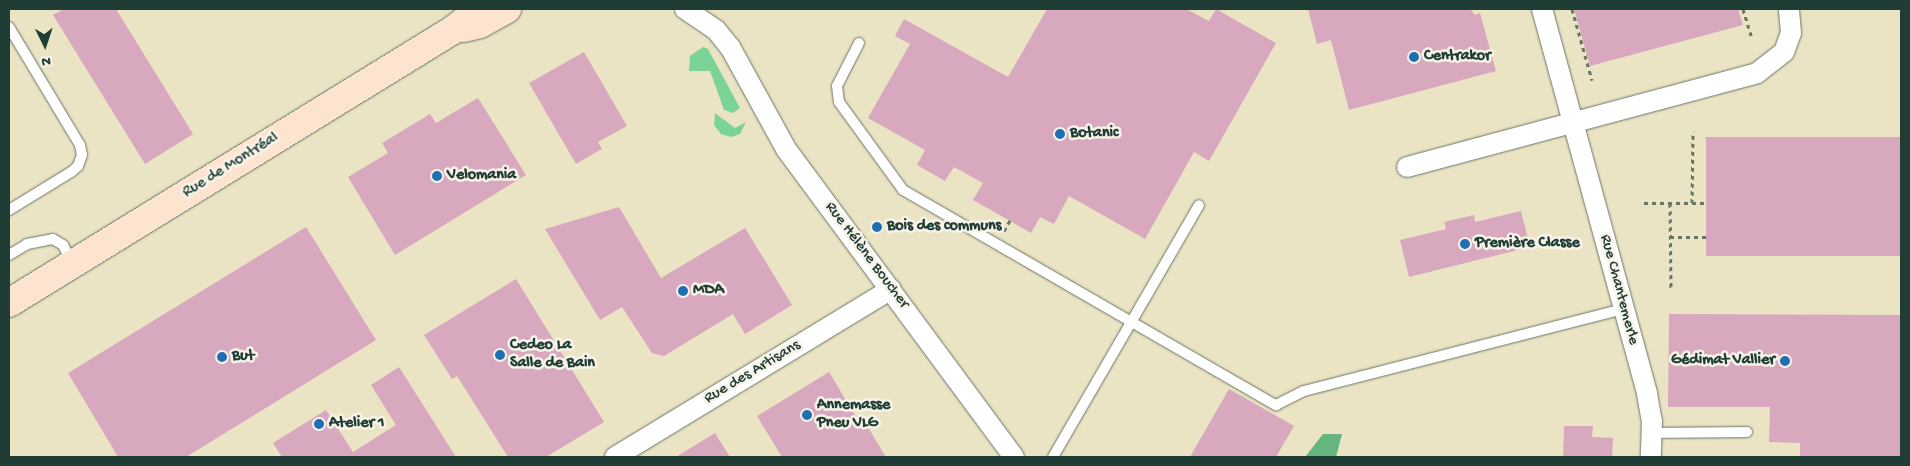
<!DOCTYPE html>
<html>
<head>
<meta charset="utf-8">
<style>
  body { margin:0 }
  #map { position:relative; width:1910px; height:466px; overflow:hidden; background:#ebe4c4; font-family:"Gochi Hand",sans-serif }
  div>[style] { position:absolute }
  .green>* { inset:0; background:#7bd398 }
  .forest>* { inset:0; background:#64b580 }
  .building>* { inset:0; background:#d7a8be; transform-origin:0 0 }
  .path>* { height:3px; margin-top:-1.5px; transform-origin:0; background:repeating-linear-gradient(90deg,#676 0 4px,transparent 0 8px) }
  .roads { filter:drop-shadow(0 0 1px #676) drop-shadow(0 0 1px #676) }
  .lane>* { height:10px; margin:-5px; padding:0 5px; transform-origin:5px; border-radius:5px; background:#fff }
  .street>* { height:20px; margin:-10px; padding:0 10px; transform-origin:10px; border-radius:10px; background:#fff }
  .secondary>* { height:28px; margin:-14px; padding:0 14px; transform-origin:14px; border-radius:14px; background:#fde4d1 }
  .dots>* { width:14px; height:14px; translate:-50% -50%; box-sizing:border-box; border:2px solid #f7f3e8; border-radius:50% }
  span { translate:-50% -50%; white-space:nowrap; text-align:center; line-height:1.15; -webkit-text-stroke:5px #f7f3e8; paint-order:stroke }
  .poi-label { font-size:16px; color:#1f3d34; font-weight:700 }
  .left { translate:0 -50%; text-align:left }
  .right { translate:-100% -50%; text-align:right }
  .street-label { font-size:16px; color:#1f3d34 }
  .frame { position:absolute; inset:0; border:10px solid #1f3d34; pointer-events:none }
  .north { position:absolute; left:20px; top:20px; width:50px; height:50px; -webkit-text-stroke:4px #f7f3e8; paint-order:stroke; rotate:176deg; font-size:14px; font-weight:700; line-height:20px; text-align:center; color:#1f3d34 }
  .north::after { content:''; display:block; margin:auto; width:18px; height:22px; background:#1f3d34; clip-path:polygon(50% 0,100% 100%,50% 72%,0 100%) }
</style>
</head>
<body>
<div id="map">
  <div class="green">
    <i style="clip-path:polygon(703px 47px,708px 49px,740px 108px,733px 113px,724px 110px,710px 71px,689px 71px,690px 56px)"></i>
    <i style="clip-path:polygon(715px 113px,735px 128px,746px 122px,740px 134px,731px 137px,721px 134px,714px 125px)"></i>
  </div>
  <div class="forest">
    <i style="clip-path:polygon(1323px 434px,1342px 434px,1336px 457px,1305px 457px)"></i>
  </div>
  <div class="building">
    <i style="clip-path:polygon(64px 9px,116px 9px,193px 134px,145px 164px,53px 15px)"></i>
    <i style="clip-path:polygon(1047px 9px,1186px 9px,1209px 21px,1216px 9px,1276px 43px,1209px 161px,1194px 152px,1145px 239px,1069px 196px,1054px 224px,1040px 217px,1031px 233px,973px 200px,983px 183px,954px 167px,945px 181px,917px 165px,925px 150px,868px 118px,910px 44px,895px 36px,904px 19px,1008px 77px)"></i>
    <i style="clip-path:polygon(1308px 9px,1470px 9px,1475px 15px,1480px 13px,1496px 71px,1349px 110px,1331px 40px,1317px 44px)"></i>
    <i style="clip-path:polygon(1574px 9px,1738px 9px,1743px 25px,1590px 66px)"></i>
    <i style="clip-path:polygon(584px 52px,627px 126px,598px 142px,602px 149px,576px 164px,529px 83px)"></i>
    <i style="clip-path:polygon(478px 98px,526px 175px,395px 255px,348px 177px,388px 153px,382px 143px,430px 114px,436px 123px)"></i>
    <i style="left:1706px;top:137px;width:195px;height:119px"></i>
    <i style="clip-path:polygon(619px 207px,661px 278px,745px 228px,792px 305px,745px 334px,733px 314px,664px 356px,652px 353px,622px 307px,600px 320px,545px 229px)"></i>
    <i style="clip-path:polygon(1521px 211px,1530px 247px,1409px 277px,1400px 240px,1446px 229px,1444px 222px,1474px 215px,1475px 222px)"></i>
    <i style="clip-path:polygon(306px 227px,376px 340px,186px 457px,118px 457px,68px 373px)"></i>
    <i style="clip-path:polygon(516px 279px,604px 422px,546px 457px,508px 457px,457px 376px,452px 379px,424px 335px)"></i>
    <i style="clip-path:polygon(1669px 314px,1901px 315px,1901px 457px,1800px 457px,1800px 443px,1769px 442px,1770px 407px,1668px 407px)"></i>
    <i style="clip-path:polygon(399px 367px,456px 457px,282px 457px,273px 443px,326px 410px,353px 452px,396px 425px,371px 385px)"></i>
    <i style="clip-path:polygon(829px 372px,856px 417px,860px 414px,886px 457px,782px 457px,757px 416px)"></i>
    <i style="clip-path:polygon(1229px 389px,1294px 426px,1276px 457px,1190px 457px)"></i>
    <i style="clip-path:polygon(1564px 426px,1593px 426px,1592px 437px,1613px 438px,1612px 457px,1563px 457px)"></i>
    <i style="clip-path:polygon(715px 433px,730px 457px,676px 457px)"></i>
  </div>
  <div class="path">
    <i style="left:1572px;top:9px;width:74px;rotate:74.3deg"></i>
    <i style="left:1743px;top:9px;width:28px;rotate:73deg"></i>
    <i style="left:1644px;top:203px;width:62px"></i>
    <i style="left:1670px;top:203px;width:87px;rotate:89.3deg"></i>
    <i style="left:1692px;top:203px;width:72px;rotate:-89.2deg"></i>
    <i style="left:1004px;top:231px;width:13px;rotate:-61deg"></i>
    <i style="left:1670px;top:237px;width:36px"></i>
  </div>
  <div class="roads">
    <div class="lane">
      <i style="left:9px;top:27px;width:138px;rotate:59deg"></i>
      <i style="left:80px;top:145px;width:10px;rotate:79deg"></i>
      <i style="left:82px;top:155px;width:12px;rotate:110deg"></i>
      <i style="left:78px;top:166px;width:9px;rotate:139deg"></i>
      <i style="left:71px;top:172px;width:73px;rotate:148.5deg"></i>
      <i style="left:859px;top:43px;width:48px;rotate:117.1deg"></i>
      <i style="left:837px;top:86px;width:16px;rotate:83deg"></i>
      <i style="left:839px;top:102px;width:109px;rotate:54deg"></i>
      <i style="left:903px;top:190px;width:431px;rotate:30deg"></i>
      <i style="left:1276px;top:405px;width:31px;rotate:-27deg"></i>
      <i style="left:1304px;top:391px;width:330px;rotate:-14.4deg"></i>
      <i style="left:9px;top:255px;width:21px;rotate:-31deg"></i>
      <i style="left:27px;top:244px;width:26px;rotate:-11deg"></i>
      <i style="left:53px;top:239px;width:12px;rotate:31deg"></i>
      <i style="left:63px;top:245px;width:20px;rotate:63deg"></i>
      <i style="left:1652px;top:433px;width:95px;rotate:-0.6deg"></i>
      <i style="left:1053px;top:457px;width:291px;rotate:-59.9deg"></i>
    </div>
    <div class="street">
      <i style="left:685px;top:9px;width:37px;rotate:34deg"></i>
      <i style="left:716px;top:30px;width:22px;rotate:51deg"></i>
      <i style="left:730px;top:47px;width:116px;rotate:61.2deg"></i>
      <i style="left:786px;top:149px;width:383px;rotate:53.5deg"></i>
      <i style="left:1542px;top:9px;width:399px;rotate:74.7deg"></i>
      <i style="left:1647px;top:394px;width:27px;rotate:80deg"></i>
      <i style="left:1652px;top:421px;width:36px;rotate:92deg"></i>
      <i style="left:1407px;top:167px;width:362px;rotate:-15deg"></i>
      <i style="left:1757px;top:73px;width:34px;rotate:-38deg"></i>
      <i style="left:1784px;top:52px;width:20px;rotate:-70deg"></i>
      <i style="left:1791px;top:33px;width:24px;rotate:-95deg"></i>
      <i style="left:615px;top:457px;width:323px;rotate:-31.3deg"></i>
    </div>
    <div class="secondary">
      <i style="left:464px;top:28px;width:16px;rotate:-14deg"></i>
      <i style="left:480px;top:24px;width:31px;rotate:-29deg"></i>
      <i style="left:9px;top:303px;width:521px;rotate:-31.59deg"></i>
      <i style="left:453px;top:30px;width:34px;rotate:-38deg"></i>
    </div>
  </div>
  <div class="dots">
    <i style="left:1414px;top:57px;background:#1f6fb2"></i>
    <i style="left:1060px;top:134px;background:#1f6fb2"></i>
    <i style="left:437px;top:176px;background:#1f6fb2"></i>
    <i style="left:877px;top:227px;background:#1f6fb2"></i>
    <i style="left:1465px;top:244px;background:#1f6fb2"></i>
    <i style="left:683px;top:291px;background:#1f6fb2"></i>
    <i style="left:500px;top:355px;background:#1f6fb2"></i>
    <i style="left:222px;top:357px;background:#1f6fb2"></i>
    <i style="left:1785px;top:361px;background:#1f6fb2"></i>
    <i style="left:807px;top:415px;background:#1f6fb2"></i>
    <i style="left:319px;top:424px;background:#1f6fb2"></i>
  </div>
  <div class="poi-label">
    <span class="left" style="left:1424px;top:57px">Centrakor</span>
    <span class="left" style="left:1070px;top:134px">Botanic</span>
    <span class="left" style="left:447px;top:176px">Velomania</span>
    <span class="left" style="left:887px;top:227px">Bois des communs</span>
    <span class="left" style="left:1475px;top:244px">Première Classe</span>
    <span class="left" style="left:693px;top:291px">MDA</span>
    <span class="left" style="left:510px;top:355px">Cedeo La<br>Salle de Bain</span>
    <span class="left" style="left:232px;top:357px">But</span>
    <span class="right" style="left:1775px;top:361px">Gédimat Vallier</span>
    <span class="left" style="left:817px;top:415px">Annemasse<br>Pneu VLG</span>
    <span class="left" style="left:329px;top:424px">Atelier 1</span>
  </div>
  <div class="street-label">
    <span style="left:231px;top:166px;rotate:-32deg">Rue de Montréal</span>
    <span style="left:866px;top:256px;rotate:53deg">Rue Hélène Boucher</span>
    <span style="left:1618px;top:290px;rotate:75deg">Rue Chantemerle</span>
    <span style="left:753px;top:373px;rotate:-31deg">Rue des Artisans</span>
  </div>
  <div class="frame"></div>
  <div class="north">N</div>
</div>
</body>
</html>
